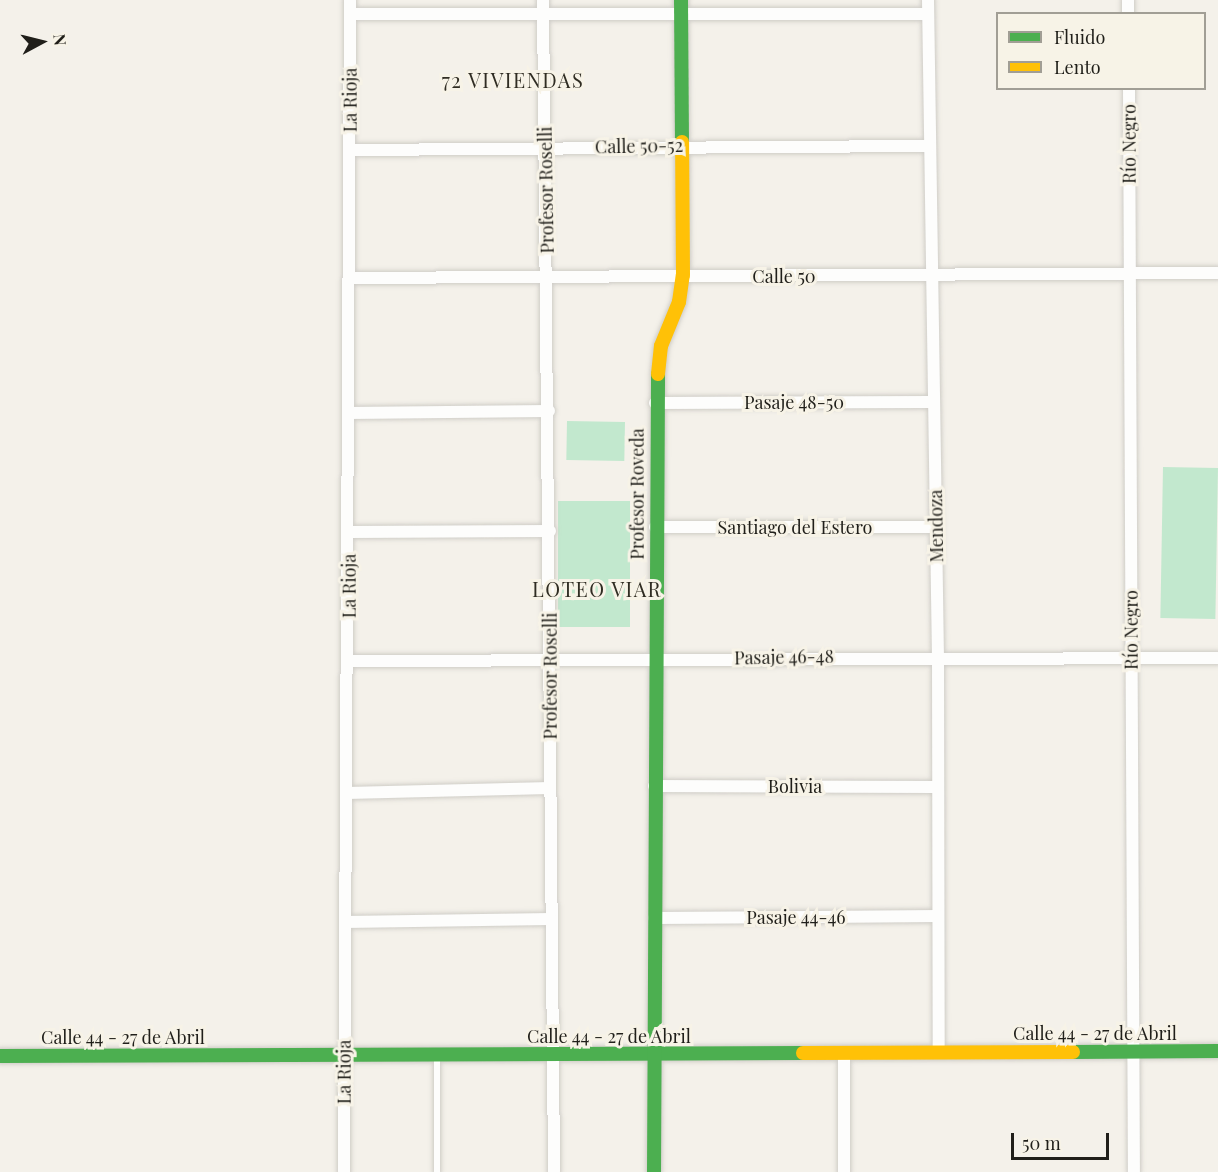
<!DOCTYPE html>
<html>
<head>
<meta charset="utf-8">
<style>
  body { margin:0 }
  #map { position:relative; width:1218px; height:1172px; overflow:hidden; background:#f4f1ea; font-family:"Playfair Display",serif }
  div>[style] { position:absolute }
  .green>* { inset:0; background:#c2e8ce; transform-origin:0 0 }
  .roads { filter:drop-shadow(0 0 2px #cfcdc7) drop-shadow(0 0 2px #cfcdc7) }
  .lane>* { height:6px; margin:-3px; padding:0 3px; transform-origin:3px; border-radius:3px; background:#fdfdfc }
  .street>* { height:12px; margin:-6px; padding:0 6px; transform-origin:6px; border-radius:6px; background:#fdfdfc }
  .fast>* { height:14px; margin:-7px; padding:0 7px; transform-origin:7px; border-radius:7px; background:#4caf50 }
  .slow>* { height:14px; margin:-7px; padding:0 7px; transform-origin:7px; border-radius:7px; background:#ffc107 }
  span { translate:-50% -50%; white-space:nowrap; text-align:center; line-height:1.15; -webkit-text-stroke:6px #f7f3e7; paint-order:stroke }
  .street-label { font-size:18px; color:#201f1a }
  .neighbourhood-label { font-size:20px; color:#302d23; letter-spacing:1.5px }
  .legend { position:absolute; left:996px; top:12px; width:210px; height:78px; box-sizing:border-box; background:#f7f3e7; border:2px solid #a19e95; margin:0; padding:8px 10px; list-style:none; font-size:18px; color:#201f1a }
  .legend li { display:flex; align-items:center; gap:12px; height:30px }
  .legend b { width:30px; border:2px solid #a19e95 }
  .north { position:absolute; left:12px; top:12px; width:60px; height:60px; -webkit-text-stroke:4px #f7f3e7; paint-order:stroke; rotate:83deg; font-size:16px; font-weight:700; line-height:24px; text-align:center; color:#201f1a }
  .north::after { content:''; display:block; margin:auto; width:21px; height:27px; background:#201f1a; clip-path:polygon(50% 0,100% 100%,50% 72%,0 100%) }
  .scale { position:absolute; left:1011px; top:1133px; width:98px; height:27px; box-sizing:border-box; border:3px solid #201f1a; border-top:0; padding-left:8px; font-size:18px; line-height:21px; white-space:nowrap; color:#201f1a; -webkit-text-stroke:4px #f7f3e7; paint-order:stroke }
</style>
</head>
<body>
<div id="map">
  <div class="green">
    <i style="left:567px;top:421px;width:58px;height:39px;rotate:1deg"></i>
    <i style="left:1163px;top:467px;width:55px;height:151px;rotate:1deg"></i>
    <i style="left:558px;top:501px;width:72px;height:126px"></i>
  </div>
  <div class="roads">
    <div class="lane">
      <i style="left:437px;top:1172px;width:117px;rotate:-90deg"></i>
    </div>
    <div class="street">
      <i style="left:543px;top:0;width:1172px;rotate:89.46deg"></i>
      <i style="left:928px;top:0;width:656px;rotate:89.13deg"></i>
      <i style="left:938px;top:656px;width:396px;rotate:89.9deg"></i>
      <i style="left:1128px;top:0;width:14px;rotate:90deg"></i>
      <i style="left:350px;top:14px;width:578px"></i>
      <i style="left:1129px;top:88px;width:1084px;rotate:89.74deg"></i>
      <i style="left:349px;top:150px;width:580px;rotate:-0.4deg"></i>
      <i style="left:350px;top:278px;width:868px;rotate:-0.33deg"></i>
      <i style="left:655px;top:403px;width:279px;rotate:-0.2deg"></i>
      <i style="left:348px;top:413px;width:201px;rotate:-0.6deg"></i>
      <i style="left:655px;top:527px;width:280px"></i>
      <i style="left:348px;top:532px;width:202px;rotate:-0.3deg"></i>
      <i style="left:349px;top:661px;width:869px;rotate:-0.2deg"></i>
      <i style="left:654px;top:786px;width:283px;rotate:0.2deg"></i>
      <i style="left:347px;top:793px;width:203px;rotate:-1.4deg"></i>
      <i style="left:654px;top:918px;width:284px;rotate:-0.4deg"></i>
      <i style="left:345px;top:922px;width:206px;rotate:-0.8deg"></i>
      <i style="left:344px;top:1172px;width:1172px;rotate:-89.71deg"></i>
      <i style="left:844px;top:1172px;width:119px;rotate:-90deg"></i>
    </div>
    <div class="fast">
      <i style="left:681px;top:0;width:142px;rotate:89.6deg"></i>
      <i style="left:1073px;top:1052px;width:145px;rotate:-0.4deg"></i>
      <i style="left:0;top:1056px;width:803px;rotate:-0.21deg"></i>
      <i style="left:654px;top:1172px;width:798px;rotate:-89.71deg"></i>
    </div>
    <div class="slow">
      <i style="left:658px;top:374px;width:28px;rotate:-84deg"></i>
      <i style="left:661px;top:346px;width:48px;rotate:-67.8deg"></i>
      <i style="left:679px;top:302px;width:27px;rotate:-82deg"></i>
      <i style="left:683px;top:275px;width:133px;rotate:-90.4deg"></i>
      <i style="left:803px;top:1053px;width:270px;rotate:-0.2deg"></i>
    </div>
  </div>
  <div class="street-label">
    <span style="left:350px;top:100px;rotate:-90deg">La Rioja</span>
    <span style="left:1129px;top:144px;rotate:-90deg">Río Negro</span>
    <span style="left:639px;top:146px;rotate:-1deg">Calle 50-52</span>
    <span style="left:546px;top:190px;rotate:-91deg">Profesor Roselli</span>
    <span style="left:784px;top:276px">Calle 50</span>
    <span style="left:794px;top:402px">Pasaje 48-50</span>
    <span style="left:637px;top:494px;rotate:-90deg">Profesor Roveda</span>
    <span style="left:936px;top:526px;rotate:-91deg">Mendoza</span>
    <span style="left:795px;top:527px">Santiago del Estero</span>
    <span style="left:349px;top:586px;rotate:-90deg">La Rioja</span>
    <span style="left:1131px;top:630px;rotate:-90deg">Río Negro</span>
    <span style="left:784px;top:657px;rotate:-1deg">Pasaje 46-48</span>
    <span style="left:550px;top:676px;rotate:-90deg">Profesor Roselli</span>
    <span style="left:795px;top:786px">Bolivia</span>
    <span style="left:796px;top:917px">Pasaje 44-46</span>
    <span style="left:1095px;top:1033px">Calle 44 - 27 de Abril</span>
    <span style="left:609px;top:1036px">Calle 44 - 27 de Abril</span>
    <span style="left:123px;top:1037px">Calle 44 - 27 de Abril</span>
    <span style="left:344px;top:1072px;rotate:-90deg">La Rioja</span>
  </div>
  <div class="neighbourhood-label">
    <span style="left:513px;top:79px">72 VIVIENDAS</span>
    <span style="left:597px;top:588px">LOTEO VIAR</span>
  </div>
  <ul class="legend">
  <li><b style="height:8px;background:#4caf50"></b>Fluido</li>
  <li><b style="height:8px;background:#ffc107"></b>Lento</li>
  </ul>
  <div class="north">N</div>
  <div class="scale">50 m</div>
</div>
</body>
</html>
